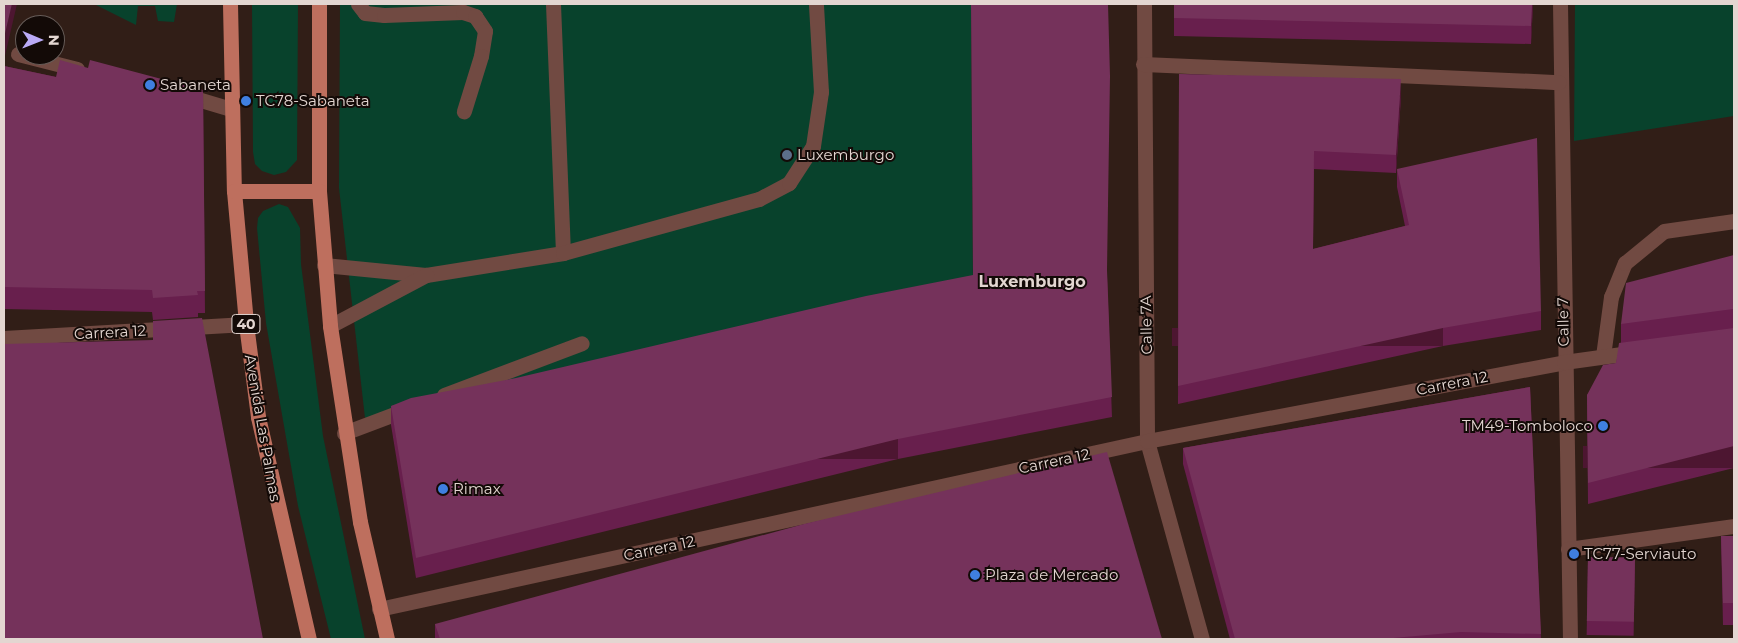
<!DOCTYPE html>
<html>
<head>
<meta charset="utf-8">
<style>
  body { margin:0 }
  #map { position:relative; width:1738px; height:643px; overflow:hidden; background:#311e17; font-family:Montserrat,sans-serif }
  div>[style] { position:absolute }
  .green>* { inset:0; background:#08422c }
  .minor>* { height:15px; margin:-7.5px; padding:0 7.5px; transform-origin:7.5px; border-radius:7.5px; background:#714a42 }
  .major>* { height:15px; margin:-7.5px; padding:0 7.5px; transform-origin:7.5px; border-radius:7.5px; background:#be6f5e }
  .wall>* { inset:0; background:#681f4d; transform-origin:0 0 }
  .shaded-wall>* { inset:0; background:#4d1631; transform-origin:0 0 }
  .building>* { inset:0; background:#75325b; transform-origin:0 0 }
  .dots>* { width:14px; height:14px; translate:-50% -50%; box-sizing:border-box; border:2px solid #130a07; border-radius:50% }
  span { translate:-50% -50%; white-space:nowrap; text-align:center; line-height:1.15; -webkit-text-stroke:4px #130a07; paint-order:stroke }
  .shield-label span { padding:1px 4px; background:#130a07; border:1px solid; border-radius:4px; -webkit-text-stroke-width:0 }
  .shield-label { font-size:14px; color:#e3d6d1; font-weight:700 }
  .poi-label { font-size:15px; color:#e3d6d1 }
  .left { translate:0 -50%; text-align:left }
  .right { translate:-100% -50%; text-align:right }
  .street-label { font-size:15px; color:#e3d6d1 }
  .neighbourhood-label { font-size:16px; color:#e3d6d1; font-weight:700 }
  .frame { position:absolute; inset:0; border:5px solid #e3d6d1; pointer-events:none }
  .north { position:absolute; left:15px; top:15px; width:50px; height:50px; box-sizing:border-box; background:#130a07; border:1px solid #665c58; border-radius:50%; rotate:91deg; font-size:14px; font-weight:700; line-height:20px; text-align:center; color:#e3d6d1 }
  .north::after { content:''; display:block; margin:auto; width:18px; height:22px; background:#baaaf6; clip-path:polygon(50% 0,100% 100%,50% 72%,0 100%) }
</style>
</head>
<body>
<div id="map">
  <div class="green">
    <i style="clip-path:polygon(94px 4px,177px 4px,174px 22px,158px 21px,155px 6px,138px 6px,136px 25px)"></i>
    <i style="clip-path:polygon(252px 4px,298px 4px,297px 160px,286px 172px,274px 175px,262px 171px,255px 164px,253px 152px)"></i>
    <i style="clip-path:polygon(340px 4px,971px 4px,973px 294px,365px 418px,339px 188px)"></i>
    <i style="clip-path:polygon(1575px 4px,1734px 4px,1734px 116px,1574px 141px)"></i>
    <i style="clip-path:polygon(279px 204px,288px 207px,300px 228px,301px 264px,323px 436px,365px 639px,331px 639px,298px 506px,266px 323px,257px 228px,258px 218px,263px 211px)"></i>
  </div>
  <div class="minor">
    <i style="left:358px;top:4px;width:11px;rotate:52deg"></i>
    <i style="left:365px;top:13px;width:19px;rotate:6deg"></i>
    <i style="left:384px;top:15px;width:79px;rotate:-2.2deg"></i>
    <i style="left:463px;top:12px;width:13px;rotate:18deg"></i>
    <i style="left:475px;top:16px;width:18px;rotate:56deg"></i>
    <i style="left:485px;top:31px;width:25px;rotate:99deg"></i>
    <i style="left:481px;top:56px;width:58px;rotate:107.2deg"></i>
    <i style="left:553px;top:4px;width:249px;rotate:87.7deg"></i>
    <i style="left:1144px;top:4px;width:437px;rotate:89.6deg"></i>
    <i style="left:1147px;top:441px;width:205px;rotate:74.5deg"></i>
    <i style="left:1560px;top:4px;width:635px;rotate:89.1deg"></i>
    <i style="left:18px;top:54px;width:61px;rotate:14.3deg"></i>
    <i style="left:1143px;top:64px;width:416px;rotate:2.5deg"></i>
    <i style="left:184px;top:95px;width:49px;rotate:16.6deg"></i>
    <i style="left:324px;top:265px;width:102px;rotate:5.6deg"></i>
    <i style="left:426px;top:275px;width:139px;rotate:-9.1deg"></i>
    <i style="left:563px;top:253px;width:203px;rotate:-15.4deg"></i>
    <i style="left:759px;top:199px;width:34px;rotate:-28deg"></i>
    <i style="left:789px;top:183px;width:44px;rotate:-57deg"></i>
    <i style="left:813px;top:146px;width:55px;rotate:-81.6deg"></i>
    <i style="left:821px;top:92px;width:88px;rotate:-93.3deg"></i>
    <i style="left:330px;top:326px;width:109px;rotate:-28deg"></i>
    <i style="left:4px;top:338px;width:242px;rotate:-3.3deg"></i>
    <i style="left:1603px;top:356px;width:60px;rotate:-82.3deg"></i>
    <i style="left:1611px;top:297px;width:37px;rotate:-68deg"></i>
    <i style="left:1625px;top:263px;width:50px;rotate:-39.4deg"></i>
    <i style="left:1664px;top:231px;width:71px;rotate:-8.1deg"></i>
    <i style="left:444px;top:395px;width:147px;rotate:-20.6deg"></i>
    <i style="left:344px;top:433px;width:68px;rotate:-20.6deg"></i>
    <i style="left:1568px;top:549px;width:168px;rotate:-7.9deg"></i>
    <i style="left:379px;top:609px;width:786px;rotate:-12.34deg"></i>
    <i style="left:1147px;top:441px;width:424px;rotate:-10.7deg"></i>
    <i style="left:1564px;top:362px;width:73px;rotate:-7.9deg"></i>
  </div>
  <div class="major">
    <i style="left:230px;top:4px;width:187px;rotate:88.8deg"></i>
    <i style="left:234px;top:191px;width:134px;rotate:84.8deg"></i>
    <i style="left:246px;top:324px;width:94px;rotate:82.6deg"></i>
    <i style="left:258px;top:417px;width:228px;rotate:77.1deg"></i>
    <i style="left:319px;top:4px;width:187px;rotate:90deg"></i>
    <i style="left:319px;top:191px;width:135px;rotate:85.3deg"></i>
    <i style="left:330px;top:326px;width:198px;rotate:81.3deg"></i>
    <i style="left:360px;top:522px;width:120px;rotate:77deg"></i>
    <i style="left:234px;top:191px;width:85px"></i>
  </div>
  <div class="wall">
    <i style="clip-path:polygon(1533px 4px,1531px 44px,1174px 36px,1174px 18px)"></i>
    <i style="clip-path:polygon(4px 66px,56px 77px,88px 68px,203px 90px,205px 313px,198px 313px,198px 317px,153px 320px,152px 312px,4px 309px)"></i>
    <i style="clip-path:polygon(1179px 74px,1401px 97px,1396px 173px,1314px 169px,1313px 249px,1405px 226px,1397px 187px,1397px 169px,1541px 311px,1541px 330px,1443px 346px,1178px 404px)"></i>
    <i style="clip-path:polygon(1734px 255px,1734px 468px,1588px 504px,1587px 395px,1616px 363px,1621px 342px,1621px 324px)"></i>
    <i style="clip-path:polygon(1107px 276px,1112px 417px,898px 459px,416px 578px,391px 425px,391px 406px)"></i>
    <i style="clip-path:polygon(1530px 387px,1541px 639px,1230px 639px,1183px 464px,1183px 448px)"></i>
    <i style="clip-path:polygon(1721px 536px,1734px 536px,1734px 625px,1723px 625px)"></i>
    <i style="left:1588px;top:557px;width:47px;height:78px;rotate:1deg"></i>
    <i style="clip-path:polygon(435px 624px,1162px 639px,435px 639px)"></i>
  </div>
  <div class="shaded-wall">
    <i style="clip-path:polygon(12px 4px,17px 4px,4px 60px,4px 38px)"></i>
    <i style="clip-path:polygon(1532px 4px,1533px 4px,1531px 44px,1531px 26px)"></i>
    <i style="clip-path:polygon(1401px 79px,1401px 97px,1396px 173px,1396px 155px)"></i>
    <i style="left:1443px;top:328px;width:18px;height:271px;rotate:90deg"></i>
    <i style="left:898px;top:439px;width:20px;height:496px;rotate:90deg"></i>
    <i style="left:1734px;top:446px;width:22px;height:151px;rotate:90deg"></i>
  </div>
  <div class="building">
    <i style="clip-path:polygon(4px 4px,12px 4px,4px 38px)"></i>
    <i style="clip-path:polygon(971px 4px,1108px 4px,1110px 76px,1107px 270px,1112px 397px,898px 439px,416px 558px,391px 406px,411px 398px,516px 378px,866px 296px,973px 275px)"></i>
    <i style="clip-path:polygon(1174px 4px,1532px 4px,1531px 26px,1174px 18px)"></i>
    <i style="clip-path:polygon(60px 60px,88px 68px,90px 60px,203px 90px,205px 291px,197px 291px,198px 295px,153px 298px,152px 290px,4px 287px,4px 66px,56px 77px)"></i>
    <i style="clip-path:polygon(1179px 74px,1401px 79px,1396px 155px,1314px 151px,1313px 249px,1409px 225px,1397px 169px,1537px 138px,1541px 311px,1443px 328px,1178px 386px)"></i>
    <i style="clip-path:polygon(1734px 255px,1734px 310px,1733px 309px,1621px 324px,1626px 283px)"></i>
    <i style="clip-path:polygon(202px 318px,263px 639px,4px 639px,4px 344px,153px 340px,153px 321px)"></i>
    <i style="clip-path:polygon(1734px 328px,1734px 446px,1588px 483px,1587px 395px,1603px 365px,1616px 363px,1619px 343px)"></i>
    <i style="clip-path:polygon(1530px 387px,1541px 634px,1461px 632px,1382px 639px,1235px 639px,1183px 448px)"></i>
    <i style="clip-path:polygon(1107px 452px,1162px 639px,440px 639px,435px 624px,804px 524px)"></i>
    <i style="clip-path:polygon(1721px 536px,1734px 536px,1734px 603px,1723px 603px)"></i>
    <i style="left:1588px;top:557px;width:47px;height:64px;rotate:1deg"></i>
  </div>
  <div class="dots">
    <i style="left:150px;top:85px;background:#3f7fe0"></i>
    <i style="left:246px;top:101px;background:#3f7fe0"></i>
    <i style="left:787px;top:155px;background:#5c6f8a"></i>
    <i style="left:1603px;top:426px;background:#3f7fe0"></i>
    <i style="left:443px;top:489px;background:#3f7fe0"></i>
    <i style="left:1574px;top:554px;background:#3f7fe0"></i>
    <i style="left:975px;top:575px;background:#3f7fe0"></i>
  </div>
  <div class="shield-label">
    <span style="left:246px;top:324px">40</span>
  </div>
  <div class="poi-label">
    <span class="left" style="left:160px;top:85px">Sabaneta</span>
    <span class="left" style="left:256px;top:101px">TC78-Sabaneta</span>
    <span class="left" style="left:797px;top:155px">Luxemburgo</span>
    <span class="right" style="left:1593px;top:426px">TM49-Tomboloco</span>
    <span class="left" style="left:453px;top:489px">Rimax</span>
    <span class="left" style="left:1584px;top:554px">TC77-Serviauto</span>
    <span class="left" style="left:985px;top:575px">Plaza de Mercado</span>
  </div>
  <div class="street-label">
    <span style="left:1563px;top:322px;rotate:-91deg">Calle 7</span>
    <span style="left:1146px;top:325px;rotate:-91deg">Calle 7A</span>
    <span style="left:110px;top:332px;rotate:-3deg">Carrera 12</span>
    <span style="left:1452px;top:383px;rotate:-11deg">Carrera 12</span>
    <span style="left:263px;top:428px;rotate:80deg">Avenida Las Palmas</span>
    <span style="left:1054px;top:461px;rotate:-12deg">Carrera 12</span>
    <span style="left:659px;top:548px;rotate:-12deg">Carrera 12</span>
  </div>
  <div class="neighbourhood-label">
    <span style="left:1032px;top:282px">Luxemburgo</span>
  </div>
  <div class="frame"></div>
  <div class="north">N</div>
</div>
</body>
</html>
